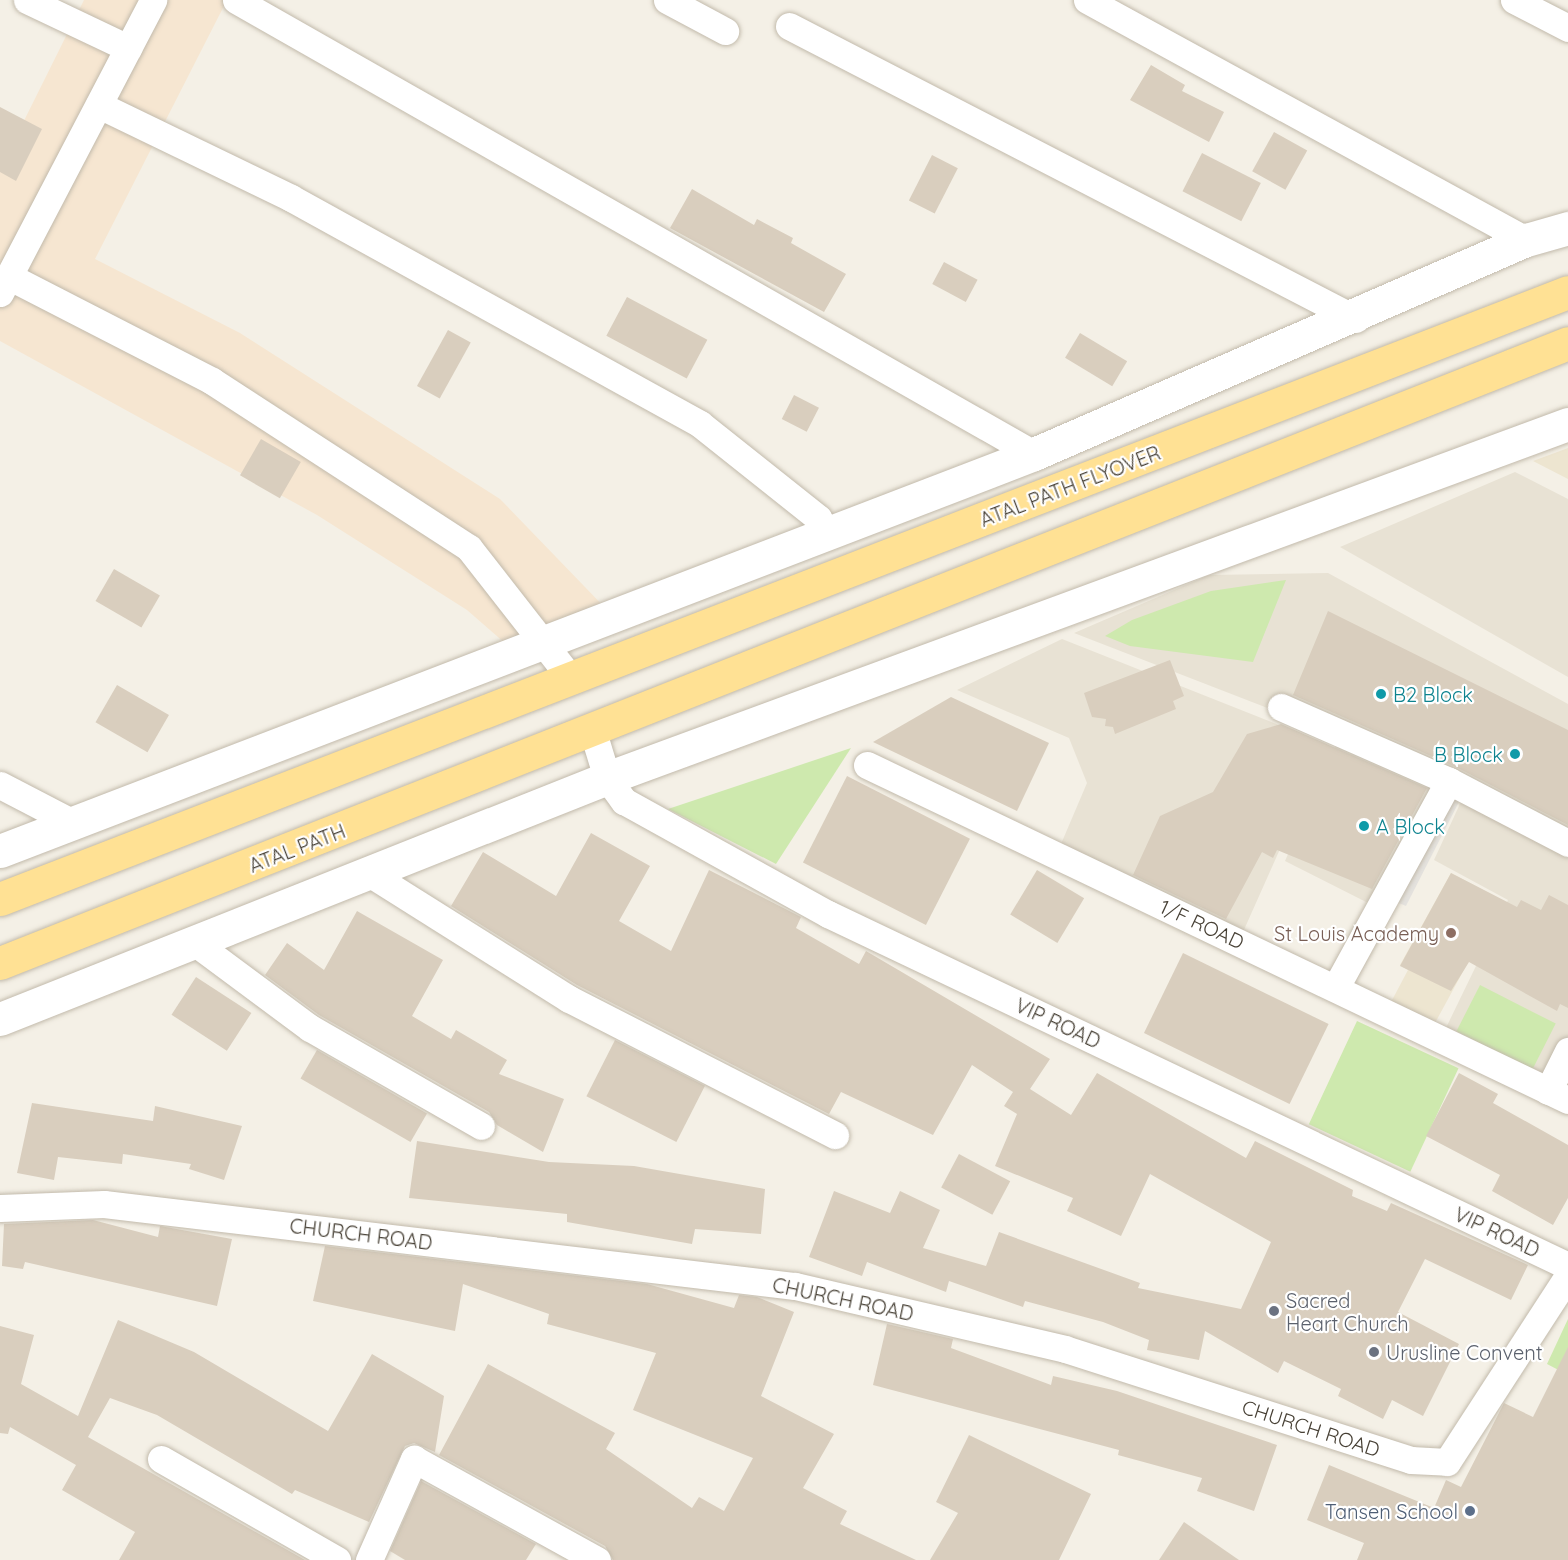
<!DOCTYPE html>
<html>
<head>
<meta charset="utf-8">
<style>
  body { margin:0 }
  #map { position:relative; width:1568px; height:1560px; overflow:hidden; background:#f4f0e6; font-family:Quicksand,sans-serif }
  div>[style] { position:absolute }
  .residential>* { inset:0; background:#e8e2d4 }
  .commercial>* { inset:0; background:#f6e6d1 }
  .education>* { inset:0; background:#ede5d0 }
  .green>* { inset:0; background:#cee9ae; transform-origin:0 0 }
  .parking>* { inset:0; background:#e4e2de }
  .building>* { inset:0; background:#d9cebe; transform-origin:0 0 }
  .roads { filter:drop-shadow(0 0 2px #c2baab) drop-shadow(0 0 2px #c2baab) }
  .minor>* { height:27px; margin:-13.5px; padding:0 13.5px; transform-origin:13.5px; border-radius:13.5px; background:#fff }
  .tertiary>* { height:33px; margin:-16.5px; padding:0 16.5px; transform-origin:16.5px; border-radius:16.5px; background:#fff }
  .primary>* { height:33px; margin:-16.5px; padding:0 16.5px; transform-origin:16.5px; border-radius:16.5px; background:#ffe194 }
  .dots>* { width:16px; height:16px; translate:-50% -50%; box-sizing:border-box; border:3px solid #fff; border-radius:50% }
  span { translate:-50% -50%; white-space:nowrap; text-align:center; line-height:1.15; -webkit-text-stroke:4.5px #fff; paint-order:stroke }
  .street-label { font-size:20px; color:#474035 }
  .culture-label { font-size:20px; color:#0d838f }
  .left { translate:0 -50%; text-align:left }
  .right { translate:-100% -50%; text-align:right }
  .education-label { font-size:20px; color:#785e54 }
  .worship-label { font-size:20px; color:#5b616d }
  .service-label { font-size:20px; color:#4e5e75 }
</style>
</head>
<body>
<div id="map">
  <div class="residential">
    <i style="clip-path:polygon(1515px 472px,1568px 499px,1568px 677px,1340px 547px)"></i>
    <i style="clip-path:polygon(1328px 573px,1568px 704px,1568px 842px,1454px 785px,1376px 907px,1285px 861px,1340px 736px,1074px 633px,1209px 575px)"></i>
    <i style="clip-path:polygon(1062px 639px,1327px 744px,1243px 932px,1061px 844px,1087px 783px,1069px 738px,957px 690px)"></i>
    <i style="clip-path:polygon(1465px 793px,1568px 844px,1568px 1037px,1544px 1084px,1443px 1034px,1508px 900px,1434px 860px)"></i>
  </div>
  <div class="commercial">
    <i style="clip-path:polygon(84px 0,227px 0,95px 259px,240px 333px,500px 499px,612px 615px,506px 644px,467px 610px,317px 515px,0 341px,0 169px)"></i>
  </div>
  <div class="education">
    <i style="clip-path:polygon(1568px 448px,1568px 479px,1533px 461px)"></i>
    <i style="clip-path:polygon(1451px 873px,1502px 900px,1435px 1023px,1390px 1004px,1408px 970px,1400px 965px)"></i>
  </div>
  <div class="green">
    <i style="clip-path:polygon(1286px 580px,1253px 662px,1130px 646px,1105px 636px,1132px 620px,1211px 591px)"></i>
    <i style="clip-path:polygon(851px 748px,776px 864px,668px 809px)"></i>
    <i style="left:1480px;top:985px;width:85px;height:52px;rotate:27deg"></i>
    <i style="left:1357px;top:1021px;width:112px;height:114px;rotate:25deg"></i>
    <i style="clip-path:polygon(1568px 1319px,1568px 1375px,1547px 1364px)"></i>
  </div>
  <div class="parking">
    <i style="clip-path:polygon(1454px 784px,1465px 790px,1406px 906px,1387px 898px)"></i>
  </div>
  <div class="building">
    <i style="clip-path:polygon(1151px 65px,1185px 85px,1182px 91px,1224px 112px,1209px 142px,1130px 100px)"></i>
    <i style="clip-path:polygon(0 107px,42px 129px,16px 181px,0 172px)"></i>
    <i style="left:1274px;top:132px;width:38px;height:45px;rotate:29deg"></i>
    <i style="left:1202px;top:153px;width:66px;height:43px;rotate:27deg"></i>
    <i style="left:932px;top:155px;width:29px;height:51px;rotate:27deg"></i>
    <i style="clip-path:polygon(692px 189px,754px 225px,757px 219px,793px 238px,791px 243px,846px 274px,824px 312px,670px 228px)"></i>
    <i style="left:944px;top:262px;width:38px;height:25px;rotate:28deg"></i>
    <i style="left:627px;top:297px;width:91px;height:44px;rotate:28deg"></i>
    <i style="left:448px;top:330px;width:26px;height:64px;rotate:29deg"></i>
    <i style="left:1080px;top:333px;width:55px;height:29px;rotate:31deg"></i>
    <i style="left:794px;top:395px;width:28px;height:27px;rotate:27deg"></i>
    <i style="left:261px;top:439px;width:46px;height:42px;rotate:30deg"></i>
    <i style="left:114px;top:569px;width:53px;height:37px;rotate:30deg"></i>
    <i style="clip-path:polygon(1328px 611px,1568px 730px,1568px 825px,1456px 767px,1293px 695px)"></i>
    <i style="clip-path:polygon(1170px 660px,1184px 696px,1173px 701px,1176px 709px,1115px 734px,1113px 727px,1105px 726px,1106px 719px,1092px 717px,1084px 693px)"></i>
    <i style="left:117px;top:685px;width:60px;height:43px;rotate:30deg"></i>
    <i style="clip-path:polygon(951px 697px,1049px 743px,1017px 811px,873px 742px)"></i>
    <i style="clip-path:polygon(1281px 724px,1427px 788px,1372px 889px,1277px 850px,1273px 858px,1262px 852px,1226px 919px,1133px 875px,1160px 816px,1213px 792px,1247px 734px)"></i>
    <i style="left:847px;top:776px;width:138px;height:97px;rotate:27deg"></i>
    <i style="clip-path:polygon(591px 833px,650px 866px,619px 921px,671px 951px,709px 870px,801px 917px,796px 928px,859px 964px,866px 951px,1050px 1059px,1030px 1089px,1071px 1115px,1097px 1073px,1246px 1158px,1255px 1141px,1353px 1190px,1352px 1196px,1387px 1211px,1391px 1203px,1528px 1265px,1511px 1300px,1425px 1259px,1398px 1312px,1459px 1344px,1423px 1416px,1392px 1400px,1383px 1419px,1338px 1396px,1341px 1389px,1284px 1361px,1278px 1373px,1205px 1331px,1199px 1360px,1147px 1350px,1149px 1340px,1103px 1322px,1025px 1301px,1023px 1307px,949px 1281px,946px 1292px,867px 1262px,862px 1276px,809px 1257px,834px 1191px,890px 1213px,900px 1191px,940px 1210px,923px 1248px,986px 1266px,999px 1232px,1140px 1283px,1138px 1288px,1241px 1309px,1271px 1242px,1150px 1174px,1121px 1236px,1067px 1211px,1073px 1198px,995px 1166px,1017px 1114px,1004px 1106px,1013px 1092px,972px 1065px,933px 1135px,841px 1092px,829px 1114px,577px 985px,451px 906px,483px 852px,556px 896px)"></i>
    <i style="left:1037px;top:870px;width:55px;height:52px;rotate:31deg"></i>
    <i style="clip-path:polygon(1451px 873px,1517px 907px,1521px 900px,1541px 910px,1549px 895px,1568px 905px,1568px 1008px,1560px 1004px,1557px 1011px,1469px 962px,1451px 991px,1400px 966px)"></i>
    <i style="clip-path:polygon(357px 911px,443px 960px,412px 1016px,451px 1039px,456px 1030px,507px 1060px,499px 1074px,564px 1099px,543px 1152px,497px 1125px,489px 1112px,319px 1015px,265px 975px,287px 943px,324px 970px)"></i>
    <i style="left:1183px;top:953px;width:162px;height:89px;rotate:26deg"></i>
    <i style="left:196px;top:977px;width:66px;height:45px;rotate:33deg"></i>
    <i style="left:615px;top:1040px;width:101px;height:63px;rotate:27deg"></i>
    <i style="left:317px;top:1050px;width:127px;height:33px;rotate:30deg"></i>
    <i style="clip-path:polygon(1459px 1073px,1498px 1094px,1493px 1103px,1568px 1145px,1568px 1198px,1553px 1225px,1492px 1191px,1500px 1175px,1426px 1136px)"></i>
    <i style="clip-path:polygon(32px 1103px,153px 1121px,155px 1106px,242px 1126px,224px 1180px,189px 1169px,191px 1164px,123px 1154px,122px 1164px,58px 1157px,54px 1180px,17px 1173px)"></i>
    <i style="clip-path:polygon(417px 1141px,549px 1162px,634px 1166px,765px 1189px,761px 1234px,695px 1229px,692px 1244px,567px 1222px,567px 1214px,409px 1198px)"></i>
    <i style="left:959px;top:1154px;width:58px;height:38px;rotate:28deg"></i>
    <i style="clip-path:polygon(93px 1220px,158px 1237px,160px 1226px,232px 1239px,217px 1306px,25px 1262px,23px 1269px,2px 1266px,4px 1224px)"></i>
    <i style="clip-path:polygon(325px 1246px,647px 1284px,734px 1308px,739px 1295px,757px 1297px,794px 1312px,761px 1396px,834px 1434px,803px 1488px,847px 1511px,840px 1524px,916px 1560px,613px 1560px,605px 1546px,439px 1455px,488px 1364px,615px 1433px,606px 1449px,692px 1508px,699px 1497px,724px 1511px,753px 1458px,633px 1410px,656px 1353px,547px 1324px,549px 1314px,463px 1284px,455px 1331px,313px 1301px)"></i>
    <i style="clip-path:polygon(118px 1320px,194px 1352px,328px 1431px,372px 1354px,444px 1396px,435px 1452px,414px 1443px,405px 1446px,369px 1522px,295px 1490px,292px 1494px,157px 1415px,110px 1398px,88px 1437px,305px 1560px,119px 1560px,135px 1532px,62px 1490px,76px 1465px,10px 1427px,8px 1434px,0 1433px,0 1326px,34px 1335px,21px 1384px,78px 1416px)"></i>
    <i style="clip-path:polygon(887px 1324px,953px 1339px,951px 1348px,1051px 1385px,1053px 1376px,1117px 1391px,1277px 1445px,1254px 1511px,1197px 1491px,1202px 1478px,1118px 1455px,1119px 1450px,873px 1385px)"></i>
    <i style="clip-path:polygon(1568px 1347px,1568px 1560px,1357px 1560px,1364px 1543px,1307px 1520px,1329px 1465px,1434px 1508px,1446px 1480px,1461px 1487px,1504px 1403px,1533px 1417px)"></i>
    <i style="clip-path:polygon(969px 1435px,1091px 1494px,1059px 1560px,930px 1560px,958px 1513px,936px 1502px)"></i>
    <i style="clip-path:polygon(421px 1481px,536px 1544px,526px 1560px,405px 1560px,390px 1551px)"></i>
    <i style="clip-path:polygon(1184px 1522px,1239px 1560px,1159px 1560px)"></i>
  </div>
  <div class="roads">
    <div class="minor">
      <i style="left:27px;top:0;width:112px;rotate:25.4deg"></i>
      <i style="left:236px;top:0;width:918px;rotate:29.64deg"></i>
      <i style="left:667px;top:0;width:66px;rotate:28.1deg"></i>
      <i style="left:1087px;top:0;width:500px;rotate:28.67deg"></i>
      <i style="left:1514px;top:0;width:61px;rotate:27.4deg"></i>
      <i style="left:789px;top:26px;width:638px;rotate:27.33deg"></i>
      <i style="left:99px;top:105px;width:213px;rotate:25.8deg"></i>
      <i style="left:291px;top:198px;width:467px;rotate:28.9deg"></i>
      <i style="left:700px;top:424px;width:151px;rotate:38.5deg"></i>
      <i style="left:818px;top:518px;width:17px;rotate:59deg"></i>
      <i style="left:10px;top:277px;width:227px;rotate:27.2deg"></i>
      <i style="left:212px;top:381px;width:306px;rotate:33deg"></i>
      <i style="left:469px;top:548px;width:167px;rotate:52deg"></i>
      <i style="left:0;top:293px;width:331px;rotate:-62.4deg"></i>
      <i style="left:1281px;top:707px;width:184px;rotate:23.8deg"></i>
      <i style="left:1449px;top:781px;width:134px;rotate:27.5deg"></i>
      <i style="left:593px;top:732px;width:48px;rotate:73.1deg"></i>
      <i style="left:607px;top:778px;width:29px;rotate:54deg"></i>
      <i style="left:624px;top:801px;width:233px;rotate:29deg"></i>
      <i style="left:828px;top:914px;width:819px;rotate:25.44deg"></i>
      <i style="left:867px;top:765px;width:777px;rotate:25.54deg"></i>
      <i style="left:0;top:785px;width:82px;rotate:27.5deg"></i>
      <i style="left:369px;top:873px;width:236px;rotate:32.2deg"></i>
      <i style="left:569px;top:999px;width:299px;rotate:27.1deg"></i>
      <i style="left:194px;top:942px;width:144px;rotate:36.6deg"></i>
      <i style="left:310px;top:1028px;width:197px;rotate:29.8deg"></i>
      <i style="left:1336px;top:987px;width:235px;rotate:-61.3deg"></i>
      <i style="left:1548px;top:1091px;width:45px;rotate:-63.4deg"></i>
      <i style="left:0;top:1208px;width:104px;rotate:-2.2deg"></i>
      <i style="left:104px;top:1204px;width:696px;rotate:6.77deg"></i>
      <i style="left:795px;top:1286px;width:277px;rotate:13.1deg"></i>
      <i style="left:1065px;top:1349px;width:363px;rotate:17.8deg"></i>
      <i style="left:1411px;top:1460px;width:36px;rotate:3deg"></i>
      <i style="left:1447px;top:1462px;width:222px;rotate:-57deg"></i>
      <i style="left:161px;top:1459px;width:203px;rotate:29.8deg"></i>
      <i style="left:369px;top:1560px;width:111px;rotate:-66deg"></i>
      <i style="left:414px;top:1459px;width:209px;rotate:28.9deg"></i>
    </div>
    <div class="tertiary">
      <i style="left:0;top:851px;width:1108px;rotate:-21deg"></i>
      <i style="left:1034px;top:454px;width:537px;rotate:-23.51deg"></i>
      <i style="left:1526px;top:240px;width:44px;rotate:-15.9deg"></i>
      <i style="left:0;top:1019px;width:653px;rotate:-21.65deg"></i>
      <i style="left:607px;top:778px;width:1024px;rotate:-20.22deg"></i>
    </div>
    <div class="primary">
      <i style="left:0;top:899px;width:1681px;rotate:-21.16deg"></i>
      <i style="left:0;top:963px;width:1686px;rotate:-21.57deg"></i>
    </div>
  </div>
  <div class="dots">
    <i style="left:1381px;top:694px;background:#0f9aa8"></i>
    <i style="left:1515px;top:754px;background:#0f9aa8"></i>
    <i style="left:1364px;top:826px;background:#0f9aa8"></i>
    <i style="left:1451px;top:933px;background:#8d6e63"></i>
    <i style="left:1274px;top:1311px;background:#6b7280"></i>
    <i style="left:1374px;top:1352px;background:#6b7280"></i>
    <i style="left:1470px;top:1511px;background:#5c6f8a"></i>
  </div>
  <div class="street-label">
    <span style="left:1070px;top:486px;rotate:-21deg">ATAL PATH FLYOVER</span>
    <span style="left:297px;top:848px;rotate:-21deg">ATAL PATH</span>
    <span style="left:1202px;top:924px;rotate:25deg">1/F ROAD</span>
    <span style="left:1058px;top:1023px;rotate:25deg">VIP ROAD</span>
    <span style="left:1497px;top:1232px;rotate:25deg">VIP ROAD</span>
    <span style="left:361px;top:1234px;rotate:7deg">CHURCH ROAD</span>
    <span style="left:843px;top:1299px;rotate:12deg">CHURCH ROAD</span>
    <span style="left:1311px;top:1428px;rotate:18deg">CHURCH ROAD</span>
  </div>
  <div class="culture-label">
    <span class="left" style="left:1393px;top:694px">B2 Block</span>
    <span class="right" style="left:1503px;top:754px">B Block</span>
    <span class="left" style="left:1376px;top:826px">A Block</span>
  </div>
  <div class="education-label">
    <span class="right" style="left:1439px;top:933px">St Louis Academy</span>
  </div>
  <div class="worship-label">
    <span class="left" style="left:1286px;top:1312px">Sacred<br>Heart Church</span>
    <span class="left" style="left:1386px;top:1352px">Urusline Convent</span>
  </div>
  <div class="service-label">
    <span class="right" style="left:1458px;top:1511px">Tansen School</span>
  </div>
</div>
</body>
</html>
